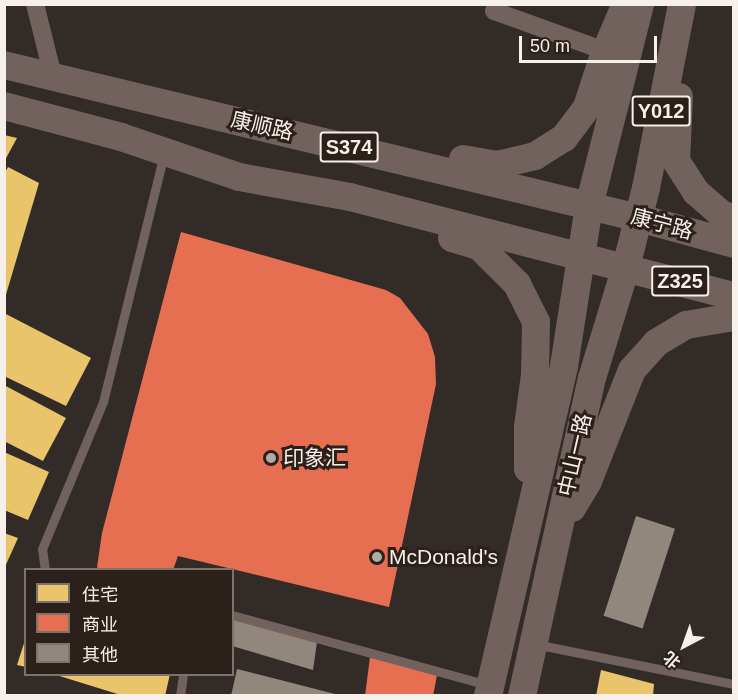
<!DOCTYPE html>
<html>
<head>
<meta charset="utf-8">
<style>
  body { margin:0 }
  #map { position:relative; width:738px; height:700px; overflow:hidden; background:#322b27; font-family:Arial,"Noto Sans SC",sans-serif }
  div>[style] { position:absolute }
  .homes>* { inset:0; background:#e9c46a }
  .shops>* { inset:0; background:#e76f51 }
  .building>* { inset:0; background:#92877c; transform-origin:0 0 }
  .lane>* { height:9px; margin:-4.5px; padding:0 4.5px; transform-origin:4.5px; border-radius:4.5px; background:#72625e }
  .street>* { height:18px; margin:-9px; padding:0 9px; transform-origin:9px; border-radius:9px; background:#72625e }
  .primary>* { height:28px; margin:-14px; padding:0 14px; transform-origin:14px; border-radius:14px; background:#71625e }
  .dots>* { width:16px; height:16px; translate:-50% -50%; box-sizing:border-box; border:3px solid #2c201a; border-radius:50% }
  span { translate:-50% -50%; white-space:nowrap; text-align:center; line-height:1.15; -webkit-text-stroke:6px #2c201a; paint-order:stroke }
  .shield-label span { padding:2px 4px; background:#2c201a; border:2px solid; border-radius:4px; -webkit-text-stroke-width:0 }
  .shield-label { font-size:20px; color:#f7efea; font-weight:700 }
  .street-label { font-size:21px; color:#f7efea }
  .poi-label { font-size:21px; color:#f7efea }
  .left { translate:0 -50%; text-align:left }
  .frame { position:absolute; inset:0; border:6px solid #f7efea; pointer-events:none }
  .legend { position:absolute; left:24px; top:568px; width:210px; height:108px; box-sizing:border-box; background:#2c201a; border:2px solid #7d736d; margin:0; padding:8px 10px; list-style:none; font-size:18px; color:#f7efea }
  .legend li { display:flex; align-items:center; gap:12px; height:30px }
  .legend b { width:30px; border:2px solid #7d736d }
  .north { position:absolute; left:654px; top:616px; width:60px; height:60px; -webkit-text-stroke:4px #2c201a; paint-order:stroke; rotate:221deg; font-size:16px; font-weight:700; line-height:24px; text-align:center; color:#f7efea }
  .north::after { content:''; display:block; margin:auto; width:21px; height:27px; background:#f7efea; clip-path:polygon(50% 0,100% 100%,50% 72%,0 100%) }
  .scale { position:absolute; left:519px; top:36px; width:138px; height:27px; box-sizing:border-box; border:3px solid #f7efea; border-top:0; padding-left:8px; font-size:18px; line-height:21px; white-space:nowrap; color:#f7efea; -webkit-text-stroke:4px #2c201a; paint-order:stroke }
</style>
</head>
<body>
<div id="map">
  <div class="homes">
    <i style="clip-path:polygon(4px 135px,17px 138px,4px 162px)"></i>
    <i style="clip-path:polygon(8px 167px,39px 183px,5px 298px,4px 174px)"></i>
    <i style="clip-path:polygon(4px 313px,91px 358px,66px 406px,4px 376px)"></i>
    <i style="clip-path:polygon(4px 385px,66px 418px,43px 461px,4px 441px)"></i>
    <i style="clip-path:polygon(4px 452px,49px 472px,28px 520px,4px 510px)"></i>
    <i style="clip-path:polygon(4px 533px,18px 538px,4px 569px)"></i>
    <i style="clip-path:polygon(26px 637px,26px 667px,17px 665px)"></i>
    <i style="clip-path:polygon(601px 670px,654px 684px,653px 696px,596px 696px)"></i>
    <i style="clip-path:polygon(53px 674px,170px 674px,165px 696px,124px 696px)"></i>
  </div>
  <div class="shops">
    <i style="clip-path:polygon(181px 232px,386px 290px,400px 298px,428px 334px,435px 357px,436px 384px,389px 607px,178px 556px,173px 570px,99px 570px,97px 567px,102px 533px)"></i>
    <i style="clip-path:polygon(370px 657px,437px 675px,433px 696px,365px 696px)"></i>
  </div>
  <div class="building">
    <i style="left:636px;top:516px;width:41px;height:105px;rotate:18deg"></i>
    <i style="clip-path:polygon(232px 619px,317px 642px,313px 670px,232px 646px)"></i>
    <i style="clip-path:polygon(237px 669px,339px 695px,339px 696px,231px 696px)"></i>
  </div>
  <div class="lane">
    <i style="left:45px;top:570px;width:21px;rotate:-98deg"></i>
    <i style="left:42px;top:549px;width:159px;rotate:-67.5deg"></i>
    <i style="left:103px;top:402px;width:255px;rotate:-76.2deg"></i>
    <i style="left:232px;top:615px;width:265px;rotate:15.3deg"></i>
    <i style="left:535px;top:644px;width:203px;rotate:11.4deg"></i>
    <i style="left:180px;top:696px;width:22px;rotate:-82deg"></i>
  </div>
  <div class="street">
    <i style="left:35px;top:4px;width:74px;rotate:76deg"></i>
    <i style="left:494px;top:11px;width:118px;rotate:19.8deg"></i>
  </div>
  <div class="primary">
    <i style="left:4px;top:65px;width:653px;rotate:13.55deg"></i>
    <i style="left:639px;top:218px;width:98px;rotate:15.3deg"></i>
    <i style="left:679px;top:97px;width:64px;rotate:92.7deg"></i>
    <i style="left:676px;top:161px;width:37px;rotate:57deg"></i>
    <i style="left:696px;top:192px;width:33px;rotate:41deg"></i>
    <i style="left:721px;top:214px;width:14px;rotate:21deg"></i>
    <i style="left:4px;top:106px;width:121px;rotate:14.8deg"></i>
    <i style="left:121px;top:137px;width:125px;rotate:18.7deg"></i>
    <i style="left:239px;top:177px;width:113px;rotate:10.2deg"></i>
    <i style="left:350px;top:197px;width:397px;rotate:14.5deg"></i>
    <i style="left:463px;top:159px;width:35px;rotate:10deg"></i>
    <i style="left:497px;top:165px;width:39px;rotate:-13deg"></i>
    <i style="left:535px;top:156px;width:34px;rotate:-32deg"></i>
    <i style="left:564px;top:138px;width:39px;rotate:-53deg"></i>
    <i style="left:587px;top:107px;width:55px;rotate:-71.9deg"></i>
    <i style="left:604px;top:55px;width:56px;rotate:-66.7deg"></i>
    <i style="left:452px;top:238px;width:28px;rotate:17deg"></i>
    <i style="left:479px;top:246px;width:54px;rotate:45deg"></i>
    <i style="left:517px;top:284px;width:42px;rotate:63.4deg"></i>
    <i style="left:536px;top:322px;width:53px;rotate:91.1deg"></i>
    <i style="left:535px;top:375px;width:52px;rotate:97.7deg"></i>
    <i style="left:528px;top:427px;width:42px;rotate:90deg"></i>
    <i style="left:572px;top:508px;width:31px;rotate:-59deg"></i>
    <i style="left:588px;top:481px;width:119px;rotate:-68.4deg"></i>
    <i style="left:632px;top:370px;width:36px;rotate:-48deg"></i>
    <i style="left:656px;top:343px;width:35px;rotate:-31deg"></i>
    <i style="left:686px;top:325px;width:49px;rotate:-9.5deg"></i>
    <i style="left:488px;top:696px;width:339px;rotate:-77deg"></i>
    <i style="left:564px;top:366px;width:162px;rotate:-81.1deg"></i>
    <i style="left:589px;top:206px;width:208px;rotate:-75.8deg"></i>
    <i style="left:522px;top:696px;width:326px;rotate:-77.6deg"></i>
    <i style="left:592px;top:378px;width:116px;rotate:-73deg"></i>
    <i style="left:626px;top:267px;width:81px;rotate:-75.8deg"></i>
    <i style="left:646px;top:188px;width:187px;rotate:-78.9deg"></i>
  </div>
  <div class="dots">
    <i style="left:271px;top:458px;background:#b2aaa6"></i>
    <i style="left:377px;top:557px;background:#b2aaa6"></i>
  </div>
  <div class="shield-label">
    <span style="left:661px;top:111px">Y012</span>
    <span style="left:349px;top:147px">S374</span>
    <span style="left:680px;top:281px">Z325</span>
  </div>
  <div class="street-label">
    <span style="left:262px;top:126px;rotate:13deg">康顺路</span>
    <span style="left:662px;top:224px;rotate:15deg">康宁路</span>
    <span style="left:575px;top:455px;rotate:-77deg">中山一路</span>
  </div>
  <div class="poi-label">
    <span class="left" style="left:283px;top:458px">印象汇</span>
    <span class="left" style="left:389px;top:557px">McDonald's</span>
  </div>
  <div class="frame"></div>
  <ul class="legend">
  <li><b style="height:16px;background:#e9c46a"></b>住宅</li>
  <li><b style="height:16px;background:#e76f51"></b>商业</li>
  <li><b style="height:16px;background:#92877c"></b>其他</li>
  </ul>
  <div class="north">北</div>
  <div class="scale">50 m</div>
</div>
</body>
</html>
